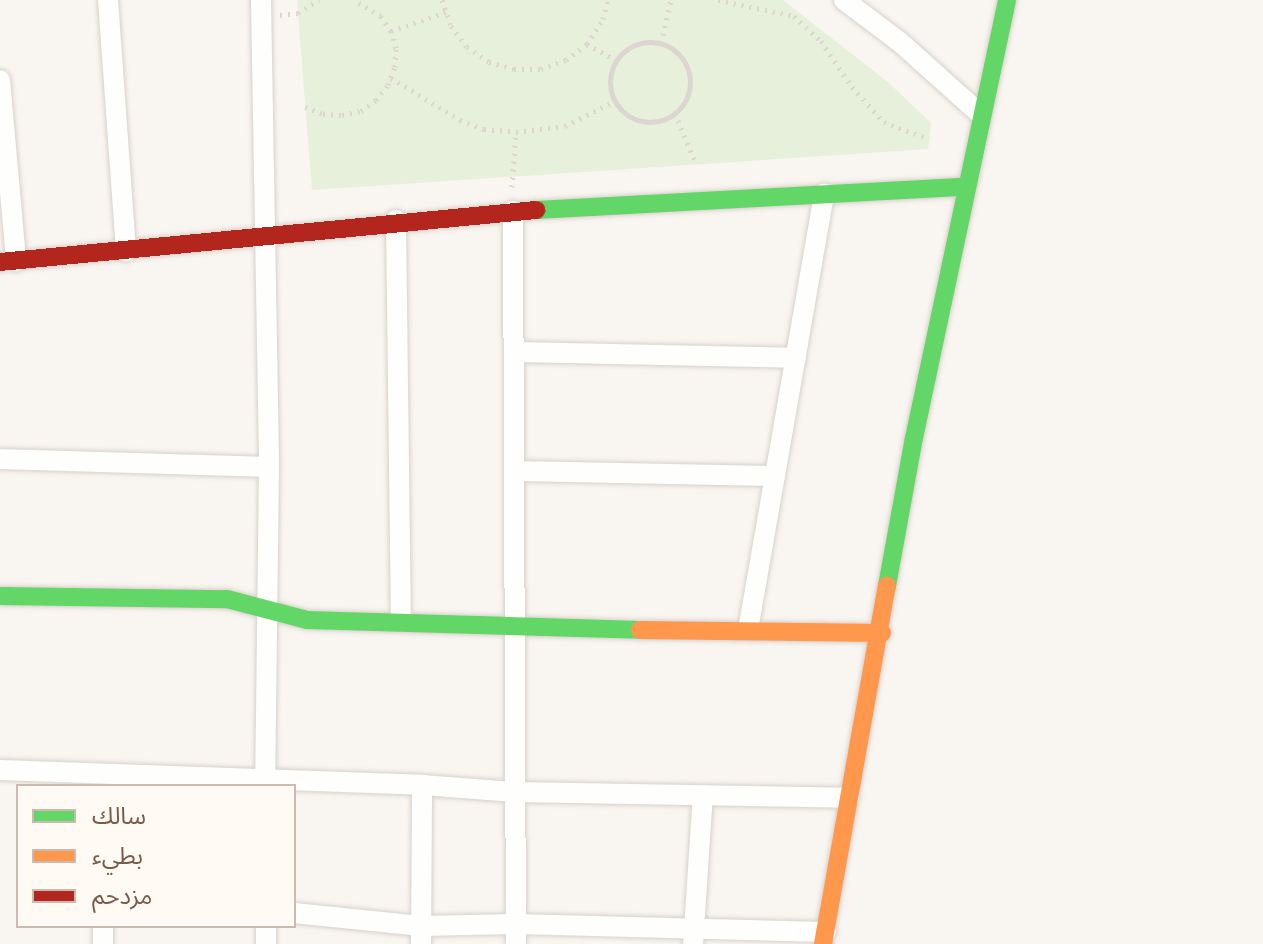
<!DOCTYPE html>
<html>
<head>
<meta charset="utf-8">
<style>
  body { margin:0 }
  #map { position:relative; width:1263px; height:944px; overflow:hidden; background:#f9f5f0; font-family:"Fira Sans","Noto Sans Arabic",sans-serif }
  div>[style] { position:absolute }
  .green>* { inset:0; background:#e7f0db }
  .path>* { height:5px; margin-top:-2.5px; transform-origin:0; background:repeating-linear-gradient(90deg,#dcd5d0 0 2px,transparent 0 8px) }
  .path>.ring { margin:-2.5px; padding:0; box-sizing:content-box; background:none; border:5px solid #dcd5d0; border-radius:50% }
  .roads { filter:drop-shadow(0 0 2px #d7d1cb) drop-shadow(0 0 2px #d7d1cb) }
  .street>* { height:20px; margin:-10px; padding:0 10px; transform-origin:10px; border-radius:10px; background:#fefefd }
  .fast>* { height:18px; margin:-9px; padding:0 9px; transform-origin:9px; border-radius:9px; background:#63d668 }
  .slow>* { height:18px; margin:-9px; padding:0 9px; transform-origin:9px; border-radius:9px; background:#ff974d }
  .jam>* { height:18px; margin:-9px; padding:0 9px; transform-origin:9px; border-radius:9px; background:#b3261e }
  span { translate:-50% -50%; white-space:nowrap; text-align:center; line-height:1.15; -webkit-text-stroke:8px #fffaf3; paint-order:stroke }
  .legend { position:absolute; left:16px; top:784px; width:280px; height:144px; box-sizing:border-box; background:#fffaf3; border:2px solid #cabbb1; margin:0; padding:10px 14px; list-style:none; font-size:24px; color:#7a5c4d }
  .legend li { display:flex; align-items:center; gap:16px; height:40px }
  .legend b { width:40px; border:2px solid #cabbb1 }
</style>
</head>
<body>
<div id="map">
  <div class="green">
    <i style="clip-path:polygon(297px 0,783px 0,889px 83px,931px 123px,928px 149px,312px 190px)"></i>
  </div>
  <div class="path">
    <i style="left:442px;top:0;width:28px;rotate:71deg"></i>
    <i style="left:451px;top:26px;width:26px;rotate:53deg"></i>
    <i style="left:467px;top:47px;width:27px;rotate:34deg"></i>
    <i style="left:489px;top:62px;width:26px;rotate:16deg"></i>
    <i style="left:514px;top:69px;width:27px"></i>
    <i style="left:541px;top:69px;width:27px;rotate:-20deg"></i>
    <i style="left:566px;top:60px;width:26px;rotate:-37deg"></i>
    <i style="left:587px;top:44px;width:30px;rotate:-57deg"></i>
    <i style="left:603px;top:19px;width:20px;rotate:-75deg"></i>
    <i style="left:718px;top:0;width:78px;rotate:11.9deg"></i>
    <i style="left:794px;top:16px;width:37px;rotate:43deg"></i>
    <i style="left:821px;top:41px;width:55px;rotate:56deg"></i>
    <i style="left:852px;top:87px;width:47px;rotate:47.6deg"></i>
    <i style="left:884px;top:122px;width:48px;rotate:20.7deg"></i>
    <i style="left:280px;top:15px;width:18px;rotate:-6deg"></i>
    <i style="left:298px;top:13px;width:25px;rotate:-32deg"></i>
    <i style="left:391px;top:31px;width:58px;rotate:-19.1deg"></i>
    <i class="ring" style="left:610px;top:42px;width:75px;height:75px"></i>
    <i style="left:661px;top:43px;width:44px;rotate:-76.9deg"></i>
    <i style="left:587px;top:44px;width:33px;rotate:29deg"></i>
    <i style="left:391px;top:78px;width:81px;rotate:31.3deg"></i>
    <i style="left:460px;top:120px;width:26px;rotate:21deg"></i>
    <i style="left:484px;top:129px;width:32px;rotate:5deg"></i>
    <i style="left:516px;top:132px;width:49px;rotate:-7deg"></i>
    <i style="left:565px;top:126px;width:56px;rotate:-26.6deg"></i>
    <i style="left:305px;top:107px;width:19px;rotate:21deg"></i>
    <i style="left:323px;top:114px;width:19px;rotate:3deg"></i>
    <i style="left:342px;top:115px;width:19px;rotate:-12deg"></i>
    <i style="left:361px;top:111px;width:19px;rotate:-36deg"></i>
    <i style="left:376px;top:100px;width:19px;rotate:-51deg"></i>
    <i style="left:388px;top:85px;width:19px;rotate:-69deg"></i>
    <i style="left:395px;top:67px;width:19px;rotate:-87deg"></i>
    <i style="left:396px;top:48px;width:18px;rotate:-106deg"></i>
    <i style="left:391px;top:31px;width:18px;rotate:-124deg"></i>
    <i style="left:381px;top:16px;width:31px;rotate:-149deg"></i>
    <i style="left:675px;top:113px;width:55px;rotate:67.6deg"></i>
    <i style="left:512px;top:187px;width:55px;rotate:-85.8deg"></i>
  </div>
  <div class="roads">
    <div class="street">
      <i style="left:108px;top:0;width:252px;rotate:85.9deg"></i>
      <i style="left:261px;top:0;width:467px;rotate:89deg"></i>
      <i style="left:269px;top:467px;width:319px;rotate:90.7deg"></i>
      <i style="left:844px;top:0;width:71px;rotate:37deg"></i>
      <i style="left:901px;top:43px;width:106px;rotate:41.9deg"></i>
      <i style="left:0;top:80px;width:182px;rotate:84.9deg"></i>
      <i style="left:513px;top:211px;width:733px;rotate:89.77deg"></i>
      <i style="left:396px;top:220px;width:401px;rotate:89.3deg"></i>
      <i style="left:514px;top:352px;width:282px;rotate:1.2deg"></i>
      <i style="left:0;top:459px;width:269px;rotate:1.7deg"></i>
      <i style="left:514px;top:471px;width:261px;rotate:1.1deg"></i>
      <i style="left:748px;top:630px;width:443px;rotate:-80.1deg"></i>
      <i style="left:0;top:770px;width:422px;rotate:2deg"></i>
      <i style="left:422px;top:785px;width:94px;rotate:4.3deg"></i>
      <i style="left:516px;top:792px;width:333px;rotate:1deg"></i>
      <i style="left:294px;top:913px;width:128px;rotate:5.8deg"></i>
      <i style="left:421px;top:926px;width:95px;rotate:-1.2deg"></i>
      <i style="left:516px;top:924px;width:310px;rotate:1.5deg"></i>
      <i style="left:103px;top:926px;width:18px;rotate:90deg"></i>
      <i style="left:266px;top:944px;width:18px;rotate:-90deg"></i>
      <i style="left:421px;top:944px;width:159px;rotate:-89.6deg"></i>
      <i style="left:693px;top:944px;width:149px;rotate:-86.2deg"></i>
    </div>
    <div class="fast">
      <i style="left:536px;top:210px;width:429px;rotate:-3.1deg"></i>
      <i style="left:887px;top:586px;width:150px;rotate:-79.7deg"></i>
      <i style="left:914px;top:438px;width:448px;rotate:-78deg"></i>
      <i style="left:0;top:596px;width:227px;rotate:0.8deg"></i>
      <i style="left:227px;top:599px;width:83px;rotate:14.7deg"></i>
      <i style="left:307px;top:620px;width:333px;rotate:1.7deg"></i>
    </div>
    <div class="slow">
      <i style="left:640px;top:630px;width:242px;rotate:0.7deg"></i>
      <i style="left:823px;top:944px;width:364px;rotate:-79.9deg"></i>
    </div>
    <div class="jam">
      <i style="left:0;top:262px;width:539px;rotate:-5.54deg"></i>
    </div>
  </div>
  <ul class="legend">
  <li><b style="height:10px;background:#63d668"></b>سالك</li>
  <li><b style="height:10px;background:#ff974d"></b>بطيء</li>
  <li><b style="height:10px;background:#b3261e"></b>مزدحم</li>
  </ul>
</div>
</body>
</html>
